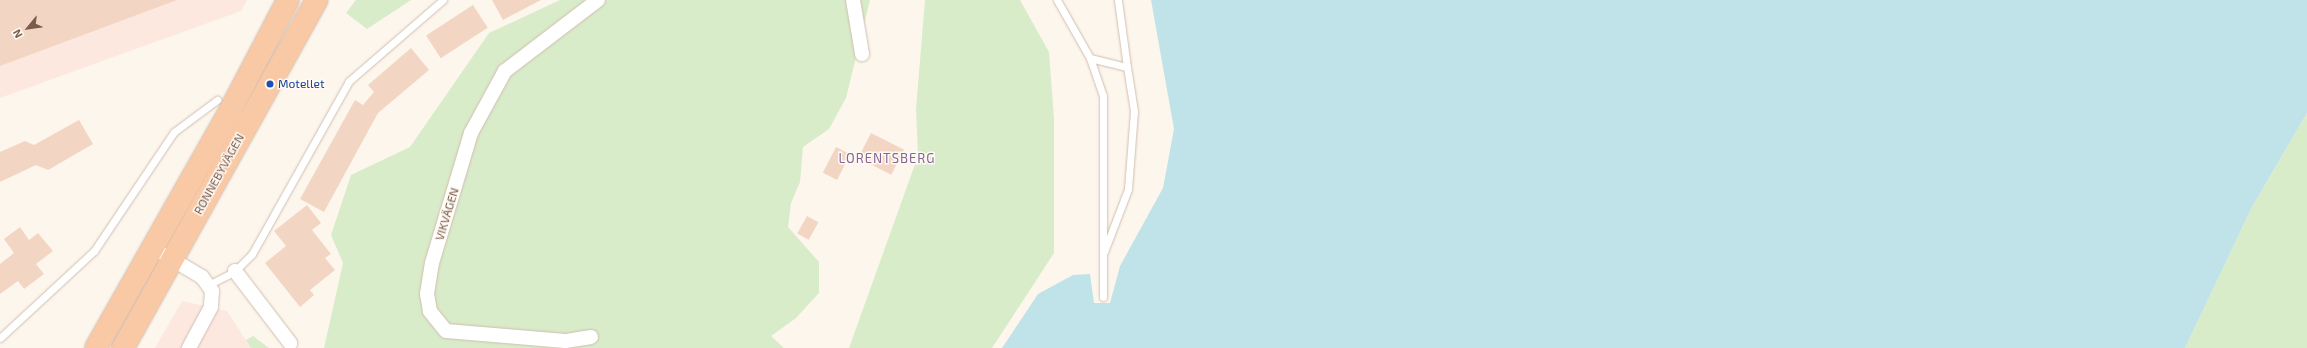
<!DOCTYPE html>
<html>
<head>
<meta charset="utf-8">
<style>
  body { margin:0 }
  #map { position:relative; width:2307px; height:348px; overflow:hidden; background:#fdf6ec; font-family:"Exo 2",sans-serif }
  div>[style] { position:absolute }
  .commercial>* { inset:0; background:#fde8e0 }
  .green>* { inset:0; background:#d8ecc9 }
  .water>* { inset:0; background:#bfe3e8 }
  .building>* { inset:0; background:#f3d5c3; transform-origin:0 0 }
  .roads { filter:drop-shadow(0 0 1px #d1beb0) drop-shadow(0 0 1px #d1beb0) }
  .service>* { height:7px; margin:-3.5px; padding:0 3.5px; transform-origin:3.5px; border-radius:3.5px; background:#fff }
  .minor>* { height:14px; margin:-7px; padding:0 7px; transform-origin:7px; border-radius:7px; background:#fff }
  .trunk>* { height:22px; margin:-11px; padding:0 11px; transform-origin:11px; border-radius:11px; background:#f9c8a4 }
  .dots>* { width:11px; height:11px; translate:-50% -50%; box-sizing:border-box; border:2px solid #fffaf3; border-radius:50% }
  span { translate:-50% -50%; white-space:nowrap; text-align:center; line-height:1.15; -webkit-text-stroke:3px #fffaf3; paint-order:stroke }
  .transit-label { font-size:12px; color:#164399 }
  .left { translate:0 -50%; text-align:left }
  .street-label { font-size:12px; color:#7a5c4d }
  .neighbourhood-label { font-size:13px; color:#846695; letter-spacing:1px }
  .north { position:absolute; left:8px; top:8px; width:40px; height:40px; -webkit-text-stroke:3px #fffaf3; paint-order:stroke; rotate:241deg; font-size:11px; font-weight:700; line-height:16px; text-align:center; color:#7a5c4d }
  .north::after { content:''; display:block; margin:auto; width:14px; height:18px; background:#7a5c4d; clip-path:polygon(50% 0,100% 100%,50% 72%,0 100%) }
</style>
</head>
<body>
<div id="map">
  <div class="commercial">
    <i style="clip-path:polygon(0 0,247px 0,241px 11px,0 98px)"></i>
    <i style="clip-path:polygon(182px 301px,227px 311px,251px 348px,155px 348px)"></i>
  </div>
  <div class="green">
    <i style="clip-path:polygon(356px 0,411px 0,367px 29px,346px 13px)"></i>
    <i style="clip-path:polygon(560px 0,870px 0,846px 98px,829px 129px,803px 147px,800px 182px,791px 203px,788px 227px,819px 262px,819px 293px,796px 318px,771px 336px,784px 348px,324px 348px,343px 263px,331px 235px,351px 175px,410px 147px,489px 33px)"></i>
    <i style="clip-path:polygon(925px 0,1020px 0,1049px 52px,1054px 119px,1054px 253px,992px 348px,849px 348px,918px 156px,916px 109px)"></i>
    <i style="clip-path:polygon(2307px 113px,2307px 348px,2185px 348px,2252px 207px)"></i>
    <i style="clip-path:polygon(253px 336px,269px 348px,251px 348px,246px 340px)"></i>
  </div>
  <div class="water">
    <i style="clip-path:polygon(1151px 0,2307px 0,2307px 113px,2252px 207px,2185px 348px,1002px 348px,1038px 294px,1073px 275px,1090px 274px,1094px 303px,1110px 303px,1120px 266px,1163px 188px,1174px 129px)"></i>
  </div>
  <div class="building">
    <i style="clip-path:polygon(0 0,177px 0,0 66px)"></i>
    <i style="clip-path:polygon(492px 0,541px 0,503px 20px)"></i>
    <i style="left:473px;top:5px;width:27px;height:56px;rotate:57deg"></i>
    <i style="clip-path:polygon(411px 48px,429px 70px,378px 113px,324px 212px,300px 199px,355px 100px,363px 105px,374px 92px,368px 85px)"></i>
    <i style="clip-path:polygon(79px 120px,93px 144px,48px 170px,36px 165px,0 182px,0 152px,25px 141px,34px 145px)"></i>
    <i style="left:871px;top:133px;width:37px;height:28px;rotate:27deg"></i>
    <i style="left:836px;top:147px;width:16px;height:29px;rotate:27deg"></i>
    <i style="clip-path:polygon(307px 205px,321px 223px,312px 230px,331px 254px,325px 258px,335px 270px,310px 290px,314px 295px,300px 307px,265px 263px,286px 246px,274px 231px)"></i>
    <i style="left:807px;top:216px;width:13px;height:20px;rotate:29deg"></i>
    <i style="clip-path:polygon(20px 227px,29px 240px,38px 233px,53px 251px,36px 264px,44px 274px,24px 289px,18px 281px,0 294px,0 264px,14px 253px,4px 239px)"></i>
  </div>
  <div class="roads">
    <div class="service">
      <i style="left:1057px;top:0;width:67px;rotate:60.4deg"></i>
      <i style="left:1090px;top:58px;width:38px;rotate:14deg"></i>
      <i style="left:1127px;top:67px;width:68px;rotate:-97.7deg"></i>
      <i style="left:1090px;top:58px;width:40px;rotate:71.1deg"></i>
      <i style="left:1103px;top:96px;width:201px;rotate:90deg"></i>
      <i style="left:1104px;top:252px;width:67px;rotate:-69.1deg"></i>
      <i style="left:1128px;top:189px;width:78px;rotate:-85.6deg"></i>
      <i style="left:1134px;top:111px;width:45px;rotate:-99deg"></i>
      <i style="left:210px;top:284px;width:28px;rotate:-27deg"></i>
      <i style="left:235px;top:271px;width:24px;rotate:-45deg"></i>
      <i style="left:252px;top:254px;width:198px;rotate:-60.7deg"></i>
      <i style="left:349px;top:81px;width:124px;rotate:-40.8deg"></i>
      <i style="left:0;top:338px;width:128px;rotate:-42.8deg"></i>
      <i style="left:94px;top:251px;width:143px;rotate:-56.1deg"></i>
      <i style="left:174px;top:132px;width:54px;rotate:-36.7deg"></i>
    </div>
    <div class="minor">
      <i style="left:853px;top:0;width:55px;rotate:80.5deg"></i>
      <i style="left:165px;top:255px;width:43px;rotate:30.7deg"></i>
      <i style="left:202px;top:277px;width:17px;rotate:54deg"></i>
      <i style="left:212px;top:291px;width:16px;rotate:94deg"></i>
      <i style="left:211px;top:307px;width:47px;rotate:118.2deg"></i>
      <i style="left:235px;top:271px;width:91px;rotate:52.6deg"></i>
      <i style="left:591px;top:337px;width:26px;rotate:171deg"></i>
      <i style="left:565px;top:341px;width:119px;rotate:-175.2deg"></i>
      <i style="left:446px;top:331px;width:26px;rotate:-129deg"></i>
      <i style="left:430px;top:311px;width:17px;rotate:-100deg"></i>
      <i style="left:427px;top:294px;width:31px;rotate:-81deg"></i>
      <i style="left:432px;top:263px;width:136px;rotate:-73.3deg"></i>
      <i style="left:471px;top:133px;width:71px;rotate:-61.3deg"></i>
      <i style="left:505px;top:71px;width:117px;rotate:-37.4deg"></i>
    </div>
    <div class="trunk">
      <i style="left:96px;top:348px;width:274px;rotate:-60.5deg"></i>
      <i style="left:231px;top:109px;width:123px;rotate:-62.4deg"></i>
      <i style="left:123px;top:348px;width:398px;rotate:-60.9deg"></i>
    </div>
  </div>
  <div class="dots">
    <i style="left:270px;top:84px;background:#1a4fb4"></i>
  </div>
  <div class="transit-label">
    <span class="left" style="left:278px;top:84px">Motellet</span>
  </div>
  <div class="street-label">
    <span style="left:219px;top:174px;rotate:-61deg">RONNEBYVÄGEN</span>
    <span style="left:447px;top:214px;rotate:-73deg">VIKVÄGEN</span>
  </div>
  <div class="neighbourhood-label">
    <span style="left:887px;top:158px">LORENTSBERG</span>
  </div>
  <div class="north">N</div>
</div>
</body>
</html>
